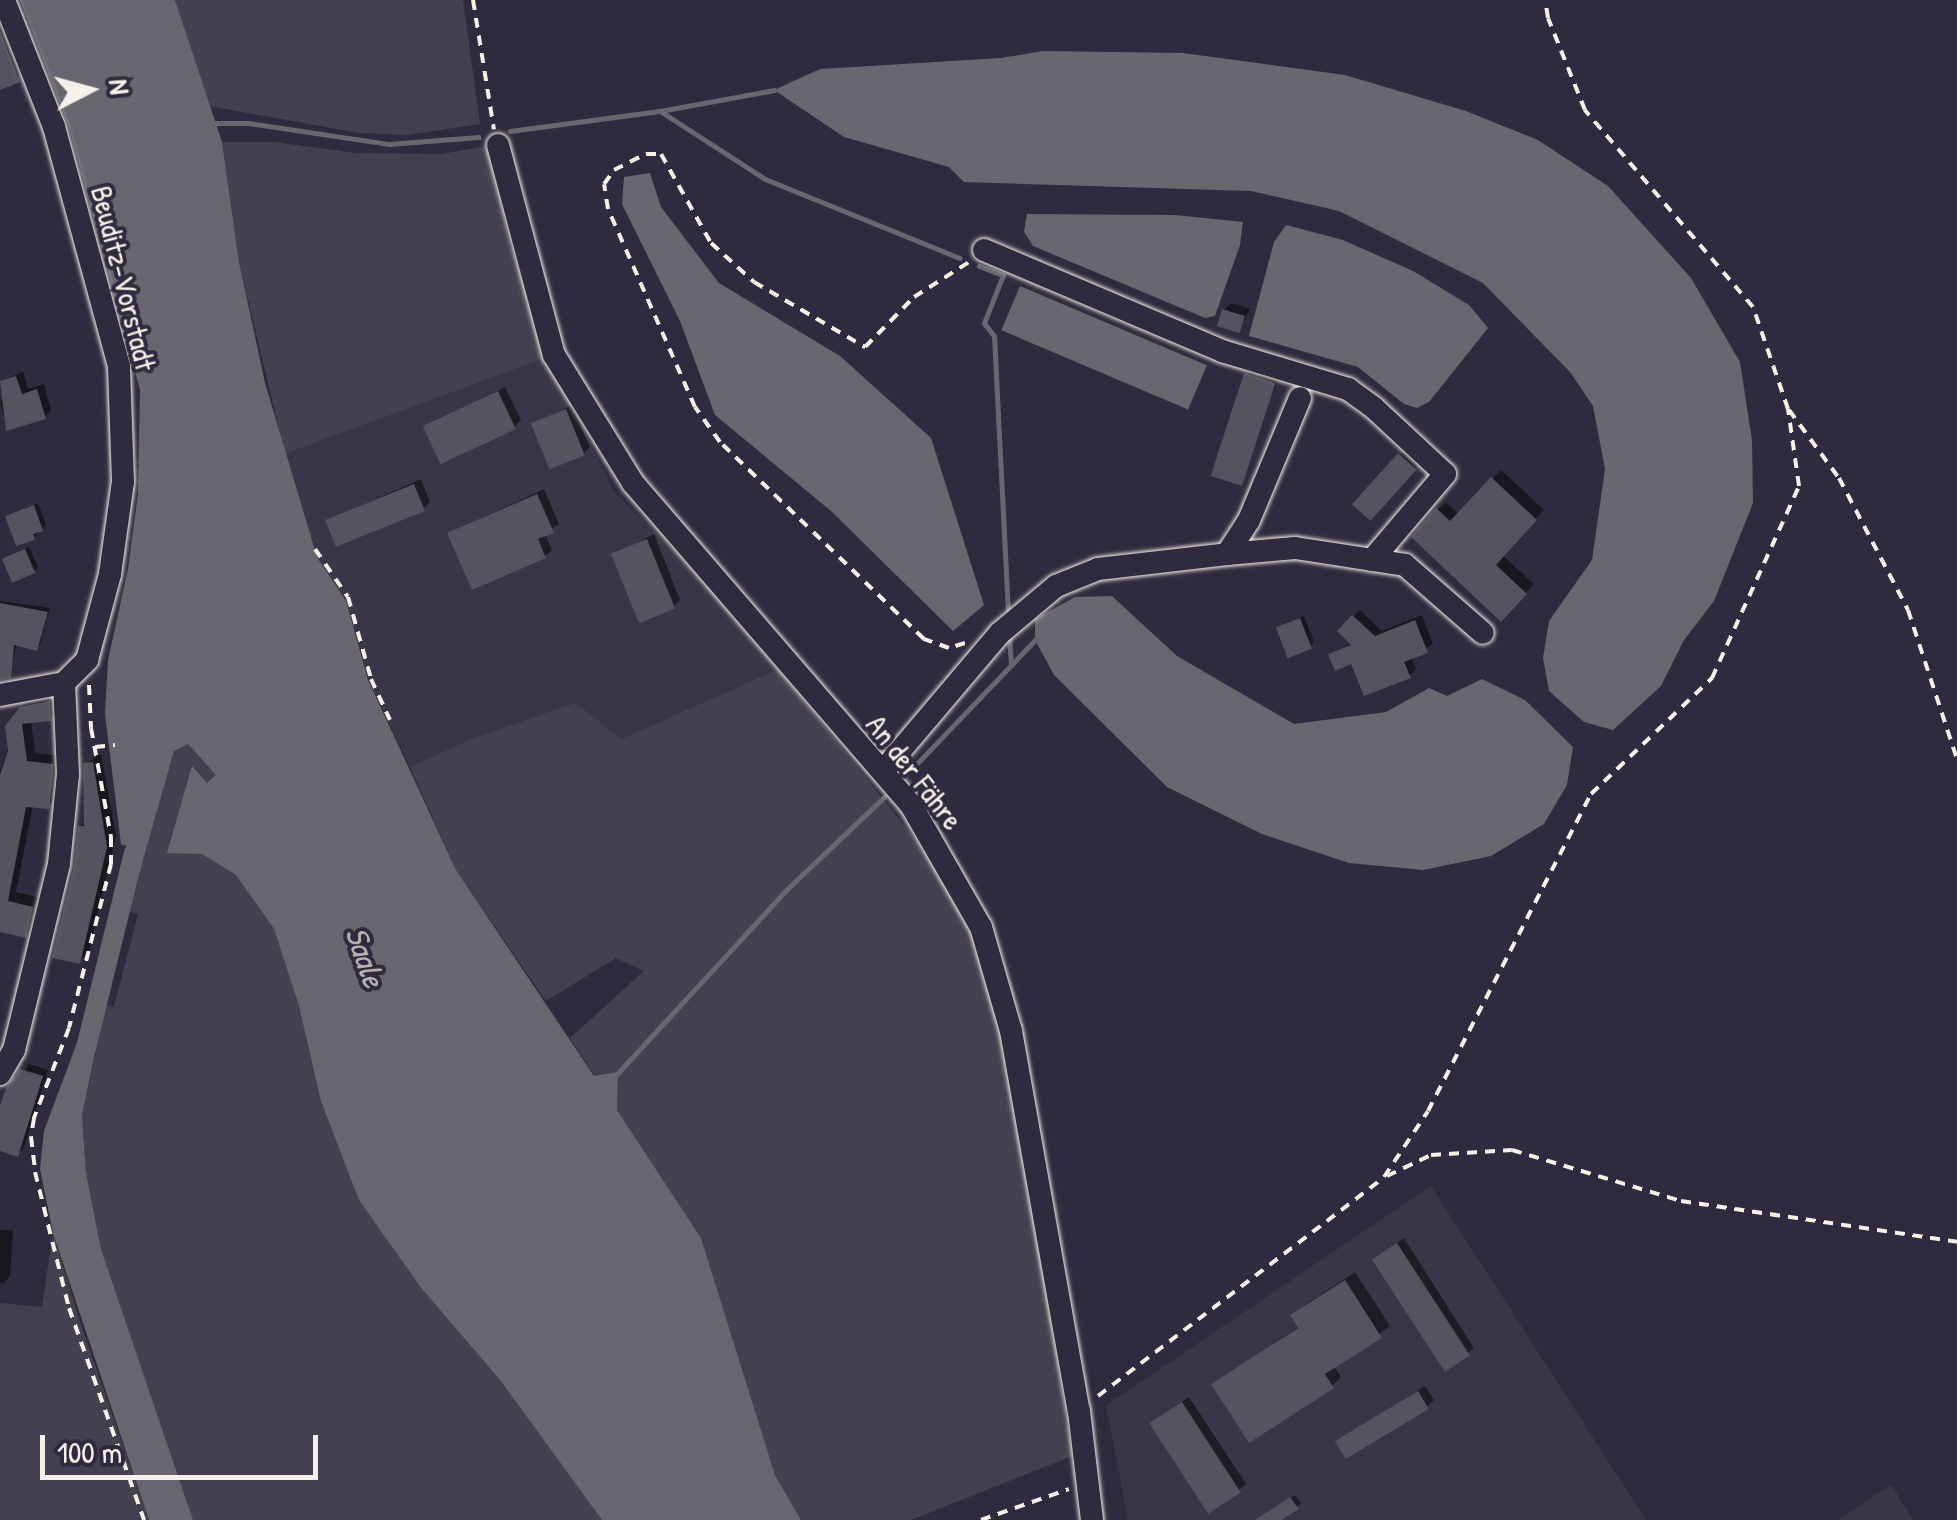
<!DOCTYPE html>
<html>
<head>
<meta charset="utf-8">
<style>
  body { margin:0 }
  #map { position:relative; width:1957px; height:1520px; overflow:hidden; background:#2f2a3d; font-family:"Patrick Hand",sans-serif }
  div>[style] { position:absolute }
  .built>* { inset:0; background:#3b3647 }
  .green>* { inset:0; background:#454050 }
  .water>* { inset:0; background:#6a6670; transform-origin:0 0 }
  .shadow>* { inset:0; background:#0007; transform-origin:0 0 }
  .stream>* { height:5px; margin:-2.5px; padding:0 2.5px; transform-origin:2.5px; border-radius:2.5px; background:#6a6670 }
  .canal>* { height:20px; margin:-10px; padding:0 10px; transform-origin:10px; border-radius:10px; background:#6a6670 }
  .building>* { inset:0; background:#56525f; transform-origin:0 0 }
  .path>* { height:4px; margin-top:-2px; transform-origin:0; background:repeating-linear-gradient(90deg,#f4f1e8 0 10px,transparent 0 18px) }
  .roads { filter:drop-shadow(0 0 2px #f4f1e8) drop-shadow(0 0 2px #f4f1e8) }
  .minor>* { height:22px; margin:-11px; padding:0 11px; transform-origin:11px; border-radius:11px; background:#2f2a3d }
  span { translate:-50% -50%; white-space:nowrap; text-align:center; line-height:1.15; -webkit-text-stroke:8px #2f2a3d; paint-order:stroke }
  .street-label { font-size:30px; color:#f4f1e8 }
  .water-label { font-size:32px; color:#b6b2b2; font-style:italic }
  .north { position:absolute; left:40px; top:40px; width:100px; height:100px; -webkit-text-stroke:8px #2f2a3d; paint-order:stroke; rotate:84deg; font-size:28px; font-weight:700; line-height:40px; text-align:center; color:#f4f1e8 }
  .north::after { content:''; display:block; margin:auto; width:35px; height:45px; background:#f4f1e8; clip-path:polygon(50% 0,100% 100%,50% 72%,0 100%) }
  .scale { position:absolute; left:40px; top:1435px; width:278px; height:45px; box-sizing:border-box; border:5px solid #f4f1e8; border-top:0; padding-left:12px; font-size:30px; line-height:35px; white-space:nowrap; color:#f4f1e8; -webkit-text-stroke:8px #2f2a3d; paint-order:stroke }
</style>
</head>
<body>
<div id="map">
  <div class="built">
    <i style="clip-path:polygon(548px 357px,614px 492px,693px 569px,778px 669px,621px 739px,474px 738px,410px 767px,368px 680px,346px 601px,317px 557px,285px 454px)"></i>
    <i style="clip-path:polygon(1431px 1186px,1646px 1520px,1128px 1520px,1106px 1405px)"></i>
    <i style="clip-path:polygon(1891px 1484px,1913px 1520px,1838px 1520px)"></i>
  </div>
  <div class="green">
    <i style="clip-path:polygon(175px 0,463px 0,480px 124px,407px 135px,359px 133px,209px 106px)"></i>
    <i style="clip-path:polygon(222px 142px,275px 142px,356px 153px,441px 154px,488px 146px,510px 245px,548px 357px,285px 454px,239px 262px)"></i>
    <i style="clip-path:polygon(778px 669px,935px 864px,974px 939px,1005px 1030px,1072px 1456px,911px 1520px,801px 1520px,775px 1475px,701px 1238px,617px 1110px,618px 1072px,595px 1076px,570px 1038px,644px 971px,616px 958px,546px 1001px,456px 870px,410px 767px,473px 738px,576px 703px,621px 739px)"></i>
    <i style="clip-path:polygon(188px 744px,217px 775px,207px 783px,192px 767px,202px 854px,236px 875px,274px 929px,299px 1006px,422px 1289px,500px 1380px,602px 1520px,193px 1520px,101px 1249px,86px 1173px,82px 1115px,106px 1005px,114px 1007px,138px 914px,129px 911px,132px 898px,174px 751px)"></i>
    <i style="clip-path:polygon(53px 1233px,80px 1322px,149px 1520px,0 1520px,0 1303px,42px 1307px)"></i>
  </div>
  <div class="water">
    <i style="clip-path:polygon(20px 0,175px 0,222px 142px,239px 262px,265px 383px,317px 557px,346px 601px,368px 680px,456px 870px,594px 1076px,618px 1072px,617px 1110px,701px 1238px,775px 1475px,801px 1520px,602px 1520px,500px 1380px,422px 1289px,359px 1200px,321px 1101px,299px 1006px,274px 929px,236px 875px,202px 854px,167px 853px,192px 766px,207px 783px,216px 775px,188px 744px,174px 751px,137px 881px,122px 879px,130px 847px,121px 844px,105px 714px,108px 660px,128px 569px,138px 494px,140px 390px,69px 127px)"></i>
    <i style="clip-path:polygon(1043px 51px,1183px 53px,1345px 75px,1466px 111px,1538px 140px,1608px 186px,1691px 278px,1740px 362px,1752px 440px,1753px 503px,1714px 601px,1684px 640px,1661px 686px,1613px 730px,1584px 722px,1549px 691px,1543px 658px,1549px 621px,1592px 560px,1605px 469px,1593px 406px,1570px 372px,1483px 283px,1339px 211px,1251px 191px,964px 182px,949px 167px,844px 137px,774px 90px,820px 69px,1001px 58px)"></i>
    <i style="clip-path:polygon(650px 173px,661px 207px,719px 283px,840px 356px,931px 438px,984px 605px,953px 631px,831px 511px,715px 415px,680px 321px,622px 204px,624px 177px)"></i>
    <i style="clip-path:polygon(1027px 214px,1175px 215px,1243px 222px,1240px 245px,1215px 316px,1205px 318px,1033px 246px,1024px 232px)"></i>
    <i style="clip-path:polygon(1286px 225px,1343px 240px,1413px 271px,1469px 305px,1488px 328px,1429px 402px,1417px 408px,1404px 404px,1358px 367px,1249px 336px,1274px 242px)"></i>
    <i style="left:1020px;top:286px;width:203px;height:48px;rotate:23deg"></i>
    <i style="clip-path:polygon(1112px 596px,1177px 656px,1294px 724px,1386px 712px,1429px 688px,1447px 696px,1482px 679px,1525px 700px,1573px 747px,1567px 785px,1544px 824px,1491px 856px,1423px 870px,1349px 863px,1262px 834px,1167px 787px,1054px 675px,1035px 640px,1035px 619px,1075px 597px)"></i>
    <i style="clip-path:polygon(85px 1021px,101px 1024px,82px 1115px,86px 1173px,101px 1249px,193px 1520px,149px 1520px,53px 1233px,40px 1169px,44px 1131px)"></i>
  </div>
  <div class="shadow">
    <i style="clip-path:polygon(0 0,28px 70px,0 87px)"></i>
    <i style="clip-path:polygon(1231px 303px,1250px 309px,1239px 330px,1224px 310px)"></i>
    <i style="clip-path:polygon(1253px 368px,1280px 376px,1232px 483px,1246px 375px)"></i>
    <i style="clip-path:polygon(23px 371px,28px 389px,44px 384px,51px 410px,45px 417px,7px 428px,0 402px,6px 395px,2px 382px)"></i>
    <i style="clip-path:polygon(505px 387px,521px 420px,514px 427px,426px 427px)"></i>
    <i style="clip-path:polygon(572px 405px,590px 447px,584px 453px,534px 425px)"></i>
    <i style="left:1407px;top:448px;width:20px;height:76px;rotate:45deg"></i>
    <i style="clip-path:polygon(1501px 470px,1544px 510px,1502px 555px,1534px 584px,1501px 619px,1437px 510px,1446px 502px,1459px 515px)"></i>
    <i style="clip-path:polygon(421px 479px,430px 502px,423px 509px,328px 520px)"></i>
    <i style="clip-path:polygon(544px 489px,559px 524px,545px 534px,552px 550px,545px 556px,450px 533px)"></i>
    <i style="clip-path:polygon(38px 503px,46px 525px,34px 537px,8px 516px)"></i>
    <i style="clip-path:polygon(654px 534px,680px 600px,674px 606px,614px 555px)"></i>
    <i style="clip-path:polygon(29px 547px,38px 567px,34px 570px,5px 560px)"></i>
    <i style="clip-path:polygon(0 601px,50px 608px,40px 644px,36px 648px,17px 643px,10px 670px,0 669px)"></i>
    <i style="clip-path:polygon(1360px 610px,1382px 631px,1422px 615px,1433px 644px,1411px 657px,1416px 669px,1409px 676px,1331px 655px,1352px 643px,1340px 631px)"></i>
    <i style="clip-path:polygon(1304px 616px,1314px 642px,1310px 646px,1279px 628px)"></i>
    <i style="clip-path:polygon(58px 693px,59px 710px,50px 719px,31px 721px,35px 753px,61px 756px,58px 797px,48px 806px,33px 805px,16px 892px,41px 898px,34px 927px,25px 936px,0 929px,0 772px,21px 708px,31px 698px)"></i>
    <i style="clip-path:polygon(101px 754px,116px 836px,89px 951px,79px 961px,76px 868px,80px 828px,86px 821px,85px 764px)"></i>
    <i style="clip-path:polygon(29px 1064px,48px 1070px,24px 1147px,17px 1154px,0 1148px,0 1114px)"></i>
    <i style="clip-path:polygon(0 1230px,13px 1230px,10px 1276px,4px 1283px,0 1283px)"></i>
    <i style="clip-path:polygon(1404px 1238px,1474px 1348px,1467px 1354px,1374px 1259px)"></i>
    <i style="clip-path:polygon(1355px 1272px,1390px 1326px,1334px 1366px,1341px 1377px,1332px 1386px,1215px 1384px,1299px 1326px,1293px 1316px,1302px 1307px)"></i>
    <i style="clip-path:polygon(1425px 1386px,1434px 1400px,1427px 1407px,1346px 1436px)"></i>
    <i style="clip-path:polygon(1189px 1397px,1246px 1484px,1239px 1490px,1152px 1423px)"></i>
    <i style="clip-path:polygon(1295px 1495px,1301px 1503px,1297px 1507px,1277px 1520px,1256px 1520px)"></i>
  </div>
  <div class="stream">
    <i style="left:660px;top:111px;width:125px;rotate:32.9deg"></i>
    <i style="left:765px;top:179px;width:210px;rotate:22.1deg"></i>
    <i style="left:211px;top:123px;width:37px"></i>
    <i style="left:248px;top:123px;width:143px;rotate:8.5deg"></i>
    <i style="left:389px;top:144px;width:90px;rotate:-4.4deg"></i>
    <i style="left:510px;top:131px;width:151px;rotate:-7.6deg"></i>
    <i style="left:660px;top:111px;width:116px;rotate:-10.4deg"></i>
    <i style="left:979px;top:266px;width:26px;rotate:21deg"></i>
    <i style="left:1003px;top:275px;width:52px;rotate:111.6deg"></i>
    <i style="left:984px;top:323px;width:16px;rotate:52deg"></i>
    <i style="left:994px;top:336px;width:279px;rotate:87.1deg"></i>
    <i style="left:1009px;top:636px;width:29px;rotate:86deg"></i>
    <i style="left:906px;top:775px;width:187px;rotate:-46.3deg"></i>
    <i style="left:616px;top:1075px;width:251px;rotate:-47.4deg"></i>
    <i style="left:786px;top:890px;width:135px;rotate:-43.5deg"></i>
  </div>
  <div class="canal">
    <i style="left:86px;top:1048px;width:201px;rotate:-76.2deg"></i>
  </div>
  <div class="building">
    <i style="clip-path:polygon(0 31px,20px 82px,0 90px)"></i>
    <i style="left:1222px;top:309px;width:24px;height:18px;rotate:17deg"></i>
    <i style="left:1244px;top:373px;width:33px;height:108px;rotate:18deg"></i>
    <i style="clip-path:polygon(16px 376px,22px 394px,37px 389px,46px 419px,6px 431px,0 381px)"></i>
    <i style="left:498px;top:391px;width:42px;height:83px;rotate:65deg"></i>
    <i style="left:566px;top:409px;width:50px;height:38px;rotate:68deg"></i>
    <i style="left:1398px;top:453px;width:25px;height:69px;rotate:42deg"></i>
    <i style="clip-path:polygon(1491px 477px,1537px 520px,1496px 565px,1527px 594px,1501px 622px,1411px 537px,1436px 508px,1450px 521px)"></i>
    <i style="left:414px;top:484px;width:29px;height:96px;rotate:68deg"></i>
    <i style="clip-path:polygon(537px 494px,554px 533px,538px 539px,546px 558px,472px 590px,447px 533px)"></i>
    <i style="clip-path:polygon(34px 505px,43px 531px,33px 534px,35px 540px,16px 546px,5px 516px)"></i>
    <i style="left:647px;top:539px;width:75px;height:39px;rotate:68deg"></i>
    <i style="left:25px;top:549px;width:26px;height:25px;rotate:67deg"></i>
    <i style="clip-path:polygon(0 603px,48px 612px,37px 651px,14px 645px,11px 678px,0 680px)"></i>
    <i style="clip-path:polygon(1352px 615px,1375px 636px,1415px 620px,1428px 653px,1404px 662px,1411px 678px,1364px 696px,1351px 664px,1335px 671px,1328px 654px,1351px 645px,1337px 631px)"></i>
    <i style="left:1300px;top:618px;width:33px;height:26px;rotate:69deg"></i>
    <i style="clip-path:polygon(50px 701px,51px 721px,22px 724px,27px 761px,53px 764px,53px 774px,49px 809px,26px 807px,8px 901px,33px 907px,26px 938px,0 932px,0 775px,8px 750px,5px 726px,20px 707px)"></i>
    <i style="clip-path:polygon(93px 762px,107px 847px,80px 964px,52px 958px,74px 867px,78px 826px,84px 826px,83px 763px)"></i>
    <i style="clip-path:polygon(20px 1069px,43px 1076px,18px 1157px,0 1151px,0 1106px,6px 1088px)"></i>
    <i style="left:1397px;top:1243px;width:134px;height:30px;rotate:57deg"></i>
    <i style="clip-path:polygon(1345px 1280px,1382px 1338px,1325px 1374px,1334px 1388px,1249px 1443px,1211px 1384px,1298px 1328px,1290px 1315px)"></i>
    <i style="left:1418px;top:1391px;width:21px;height:97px;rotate:59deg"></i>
    <i style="left:1182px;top:1402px;width:108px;height:39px;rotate:57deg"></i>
    <i style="clip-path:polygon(1290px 1497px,1299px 1509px,1281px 1520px,1255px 1520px)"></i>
  </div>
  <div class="path">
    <i style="left:473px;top:0;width:131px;rotate:80.8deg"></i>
    <i style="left:1789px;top:410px;width:84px;rotate:53.7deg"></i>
    <i style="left:1839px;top:478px;width:149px;rotate:62.4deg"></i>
    <i style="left:1908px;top:610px;width:157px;rotate:71.8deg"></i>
    <i style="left:315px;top:549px;width:58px;rotate:55.5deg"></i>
    <i style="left:348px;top:597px;width:85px;rotate:74.3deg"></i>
    <i style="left:371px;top:679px;width:45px;rotate:65.1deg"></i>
    <i style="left:965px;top:643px;width:17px;rotate:163deg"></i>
    <i style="left:949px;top:648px;width:27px;rotate:-160deg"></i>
    <i style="left:924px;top:639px;width:284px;rotate:-136deg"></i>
    <i style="left:720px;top:442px;width:43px;rotate:-125.5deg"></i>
    <i style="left:695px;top:407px;width:216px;rotate:-113.7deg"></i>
    <i style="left:608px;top:209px;width:25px;rotate:-99deg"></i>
    <i style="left:604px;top:184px;width:17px;rotate:-54deg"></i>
    <i style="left:614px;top:170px;width:36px;rotate:-27deg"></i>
    <i style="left:646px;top:154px;width:15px"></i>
    <i style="left:661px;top:154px;width:102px;rotate:60.7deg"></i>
    <i style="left:711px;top:243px;width:58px;rotate:42.2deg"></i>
    <i style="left:754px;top:282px;width:129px;rotate:30.4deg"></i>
    <i style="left:865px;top:347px;width:70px;rotate:-45.6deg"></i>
    <i style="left:914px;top:297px;width:65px;rotate:-32.5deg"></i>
    <i style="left:89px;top:685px;width:43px;rotate:87.3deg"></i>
    <i style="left:91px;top:728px;width:111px;rotate:79.6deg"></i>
    <i style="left:111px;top:837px;width:27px;rotate:90deg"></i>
    <i style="left:111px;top:864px;width:169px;rotate:104.4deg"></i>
    <i style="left:69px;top:1028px;width:97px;rotate:111.3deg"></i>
    <i style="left:34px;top:1118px;width:19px;rotate:99deg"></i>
    <i style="left:31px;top:1137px;width:35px;rotate:83deg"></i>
    <i style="left:35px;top:1172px;width:140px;rotate:76deg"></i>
    <i style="left:69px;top:1308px;width:225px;rotate:70.5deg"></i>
    <i style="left:95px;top:747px;width:20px;rotate:-6deg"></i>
    <i style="left:1387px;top:1176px;width:49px;rotate:-25.5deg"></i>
    <i style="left:1431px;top:1155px;width:81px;rotate:-3.5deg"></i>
    <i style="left:1512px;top:1150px;width:177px;rotate:16.8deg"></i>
    <i style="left:1681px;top:1201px;width:279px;rotate:8.4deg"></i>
    <i style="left:1098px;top:1396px;width:360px;rotate:-37.4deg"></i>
    <i style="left:1384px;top:1177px;width:79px;rotate:-56.3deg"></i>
    <i style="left:1428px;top:1111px;width:356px;rotate:-62.8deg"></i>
    <i style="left:1591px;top:794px;width:168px;rotate:-43.8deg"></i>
    <i style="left:1712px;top:678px;width:211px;rotate:-65.6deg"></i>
    <i style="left:1799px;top:486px;width:78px;rotate:-98.1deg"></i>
    <i style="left:1788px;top:409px;width:108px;rotate:-108.9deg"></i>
    <i style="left:1753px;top:307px;width:259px;rotate:-130.5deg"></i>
    <i style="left:1585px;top:110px;width:99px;rotate:-111.9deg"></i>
    <i style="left:1548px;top:18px;width:18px;rotate:-99deg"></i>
    <i style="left:981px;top:1520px;width:93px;rotate:-19.4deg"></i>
  </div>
  <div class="roads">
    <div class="minor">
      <i style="left:498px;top:145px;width:217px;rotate:75.1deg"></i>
      <i style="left:554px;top:355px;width:150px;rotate:58.3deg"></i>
      <i style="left:633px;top:483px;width:425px;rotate:49.2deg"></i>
      <i style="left:911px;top:805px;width:141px;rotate:60.2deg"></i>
      <i style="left:981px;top:927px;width:108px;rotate:73.9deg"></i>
      <i style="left:1011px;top:1031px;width:386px;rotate:79.9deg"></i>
      <i style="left:1079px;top:1411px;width:110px;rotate:83.2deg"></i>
      <i style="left:984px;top:250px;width:259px;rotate:23deg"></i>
      <i style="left:1222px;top:351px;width:132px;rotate:16.8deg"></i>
      <i style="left:1348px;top:389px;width:31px;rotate:36deg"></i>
      <i style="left:1373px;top:407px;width:98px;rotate:42.9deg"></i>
      <i style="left:1445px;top:474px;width:113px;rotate:130.3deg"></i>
      <i style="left:1227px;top:554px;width:68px;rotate:-5deg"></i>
      <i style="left:1295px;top:548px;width:111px;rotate:8.8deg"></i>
      <i style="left:1405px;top:565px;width:103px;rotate:41.1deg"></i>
      <i style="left:0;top:695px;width:65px;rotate:-10.6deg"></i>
      <i style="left:64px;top:683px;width:33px;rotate:-45deg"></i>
      <i style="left:87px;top:660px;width:89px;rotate:-75deg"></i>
      <i style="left:110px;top:574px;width:93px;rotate:-82deg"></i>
      <i style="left:123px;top:482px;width:116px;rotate:-92deg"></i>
      <i style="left:119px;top:366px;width:248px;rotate:-105.2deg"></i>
      <i style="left:54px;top:127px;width:136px;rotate:-111.5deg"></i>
      <i style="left:883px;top:771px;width:181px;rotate:-49.7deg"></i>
      <i style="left:1000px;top:633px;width:73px;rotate:-40deg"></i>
      <i style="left:1056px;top:586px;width:45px;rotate:-22deg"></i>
      <i style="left:1098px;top:569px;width:130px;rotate:-6.6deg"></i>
      <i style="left:1227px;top:554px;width:40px;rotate:-57.1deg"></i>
      <i style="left:1249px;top:520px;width:132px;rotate:-67.3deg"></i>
      <i style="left:0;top:1074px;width:28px;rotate:-60deg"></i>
      <i style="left:14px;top:1050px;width:191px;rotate:-76.4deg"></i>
      <i style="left:59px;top:864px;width:90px;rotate:-84.3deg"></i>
      <i style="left:68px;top:774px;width:91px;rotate:-92.5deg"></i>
    </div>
  </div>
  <div class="street-label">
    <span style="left:124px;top:278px;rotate:76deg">Beuditz-Vorstadt</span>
    <span style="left:915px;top:772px;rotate:52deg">An der Fähre</span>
  </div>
  <div class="water-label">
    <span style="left:365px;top:957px;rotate:71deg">Saale</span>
  </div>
  <div class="north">N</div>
  <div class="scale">100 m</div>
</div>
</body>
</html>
